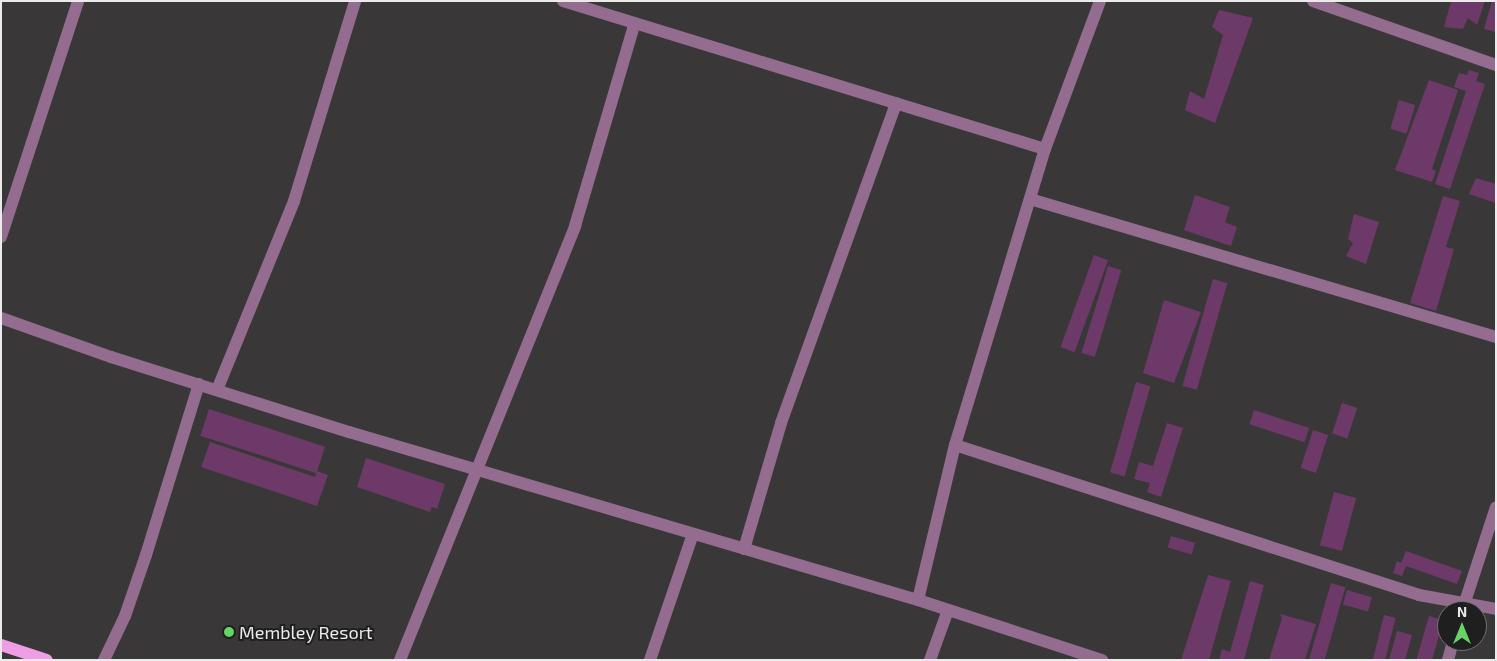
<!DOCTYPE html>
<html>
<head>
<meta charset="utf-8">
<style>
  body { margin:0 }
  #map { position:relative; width:1497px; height:661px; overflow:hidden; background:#3a3739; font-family:"Exo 2",sans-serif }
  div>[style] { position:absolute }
  .building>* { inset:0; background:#6d3968; transform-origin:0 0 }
  .minor>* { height:12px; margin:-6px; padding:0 6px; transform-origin:6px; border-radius:6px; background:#946c8f }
  .major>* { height:12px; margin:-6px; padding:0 6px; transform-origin:6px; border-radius:6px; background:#ef9ee6 }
  .dots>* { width:14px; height:14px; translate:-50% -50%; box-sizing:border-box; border:2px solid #201f20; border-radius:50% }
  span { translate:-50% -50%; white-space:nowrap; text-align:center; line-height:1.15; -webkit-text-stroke:4px #201f20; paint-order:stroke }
  .poi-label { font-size:18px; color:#ecebec }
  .left { translate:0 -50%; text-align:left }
  .frame { position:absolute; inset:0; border:2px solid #ecebec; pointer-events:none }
  .north { position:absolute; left:1437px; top:601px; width:50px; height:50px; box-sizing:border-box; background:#201f20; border:1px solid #727172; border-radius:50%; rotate:0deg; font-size:14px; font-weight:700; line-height:20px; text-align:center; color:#ecebec }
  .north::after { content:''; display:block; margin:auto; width:18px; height:22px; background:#67d466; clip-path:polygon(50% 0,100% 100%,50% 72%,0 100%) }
</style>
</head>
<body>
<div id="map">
  <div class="building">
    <i style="clip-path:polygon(1451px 1px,1485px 1px,1477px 25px,1468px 18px,1463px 29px,1444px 27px)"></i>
    <i style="clip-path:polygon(1492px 1px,1496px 1px,1496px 32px,1484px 29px)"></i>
    <i style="clip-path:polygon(1219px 10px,1253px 18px,1215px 123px,1185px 110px,1190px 91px,1204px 99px,1223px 35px,1212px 27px)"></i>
    <i style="clip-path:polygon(1469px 70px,1479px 73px,1476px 81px,1485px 84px,1450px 189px,1435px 184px,1466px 91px,1454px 87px,1459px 73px,1467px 75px)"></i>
    <i style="clip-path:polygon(1429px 80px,1458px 90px,1432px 169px,1436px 171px,1432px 182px,1395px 170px)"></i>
    <i style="left:1399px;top:100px;width:17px;height:30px;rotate:17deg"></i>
    <i style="clip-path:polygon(1476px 178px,1496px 184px,1496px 203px,1469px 194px)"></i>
    <i style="clip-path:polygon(1195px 195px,1230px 207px,1225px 222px,1237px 227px,1231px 246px,1184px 230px)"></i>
    <i style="clip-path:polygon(1443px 196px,1460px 201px,1446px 247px,1454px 249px,1436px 311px,1410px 303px)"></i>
    <i style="clip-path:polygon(1354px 214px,1379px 222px,1366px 264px,1346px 256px,1353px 243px,1348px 239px)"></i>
    <i style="left:1094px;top:255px;width:15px;height:98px;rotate:20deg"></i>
    <i style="left:1108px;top:266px;width:14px;height:91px;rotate:17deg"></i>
    <i style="left:1213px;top:279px;width:15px;height:111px;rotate:16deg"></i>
    <i style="clip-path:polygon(1164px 300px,1201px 312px,1174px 383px,1143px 373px)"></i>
    <i style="left:1136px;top:382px;width:15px;height:94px;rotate:16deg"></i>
    <i style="left:1342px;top:403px;width:16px;height:32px;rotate:18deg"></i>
    <i style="left:209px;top:409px;width:122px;height:28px;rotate:18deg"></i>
    <i style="left:1254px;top:410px;width:58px;height:15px;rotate:18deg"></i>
    <i style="clip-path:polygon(1167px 423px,1183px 428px,1161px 497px,1147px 492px,1150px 483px,1134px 479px,1139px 462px,1153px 466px)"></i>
    <i style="left:1313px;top:430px;width:16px;height:40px;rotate:18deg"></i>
    <i style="clip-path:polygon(210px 442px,315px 477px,317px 471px,328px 475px,317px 506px,201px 467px)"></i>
    <i style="clip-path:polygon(366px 458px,445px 484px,437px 509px,432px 507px,430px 512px,357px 487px)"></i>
    <i style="left:1334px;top:492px;width:23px;height:55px;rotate:15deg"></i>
    <i style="left:1171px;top:536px;width:25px;height:12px;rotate:16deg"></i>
    <i style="clip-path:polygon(1406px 551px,1462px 571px,1457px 584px,1406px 566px,1402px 576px,1393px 573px,1397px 561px,1401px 563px)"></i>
    <i style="clip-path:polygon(1208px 575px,1231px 581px,1209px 660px,1181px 660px)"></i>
    <i style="clip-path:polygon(1250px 581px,1264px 585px,1244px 660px,1219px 660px,1222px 649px,1230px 652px)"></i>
    <i style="left:1331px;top:583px;width:15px;height:80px;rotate:16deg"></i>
    <i style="left:1347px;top:590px;width:26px;height:15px;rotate:16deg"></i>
    <i style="clip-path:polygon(1280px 614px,1316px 624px,1305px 660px,1269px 660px,1282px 618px)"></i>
    <i style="left:1384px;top:615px;width:12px;height:47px;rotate:14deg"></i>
    <i style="left:1429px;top:616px;width:15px;height:46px;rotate:16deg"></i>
    <i style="clip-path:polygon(1397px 631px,1412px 635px,1405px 660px,1389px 660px)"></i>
  </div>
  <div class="minor">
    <i style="left:563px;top:1px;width:504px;rotate:17.07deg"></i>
    <i style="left:1313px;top:1px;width:194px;rotate:19.3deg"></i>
    <i style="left:1030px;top:199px;width:486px;rotate:16.5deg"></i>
    <i style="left:1px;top:237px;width:248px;rotate:-71.9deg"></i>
    <i style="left:1px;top:318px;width:117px;rotate:19.5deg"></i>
    <i style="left:111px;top:357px;width:250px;rotate:17.5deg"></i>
    <i style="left:349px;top:432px;width:593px;rotate:16.45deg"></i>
    <i style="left:918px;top:600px;width:194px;rotate:18.1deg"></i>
    <i style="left:217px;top:390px;width:204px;rotate:-67.8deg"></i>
    <i style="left:294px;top:201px;width:209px;rotate:-73deg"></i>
    <i style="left:955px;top:445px;width:488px;rotate:17.9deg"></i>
    <i style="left:1419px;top:595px;width:78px;rotate:10.3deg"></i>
    <i style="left:744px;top:549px;width:131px;rotate:-73.6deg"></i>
    <i style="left:781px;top:423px;width:340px;rotate:-70.2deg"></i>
    <i style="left:918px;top:600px;width:159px;rotate:-76.6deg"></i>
    <i style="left:955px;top:445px;width:309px;rotate:-73.1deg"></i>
    <i style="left:1045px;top:149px;width:158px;rotate:-69.6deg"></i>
    <i style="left:1462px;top:611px;width:109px;rotate:-71.9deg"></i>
    <i style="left:104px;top:660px;width:49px;rotate:-64.5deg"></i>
    <i style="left:125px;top:616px;width:65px;rotate:-71deg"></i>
    <i style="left:146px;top:555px;width:179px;rotate:-72.8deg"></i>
    <i style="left:400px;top:660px;width:468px;rotate:-68deg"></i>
    <i style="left:575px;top:226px;width:209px;rotate:-73.6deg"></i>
    <i style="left:650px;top:660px;width:133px;rotate:-71.2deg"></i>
    <i style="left:930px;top:660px;width:53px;rotate:-70.2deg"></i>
    <i style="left:1448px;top:660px;width:20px;rotate:-75deg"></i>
  </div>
  <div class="major">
    <i style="left:1px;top:645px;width:48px;rotate:18.1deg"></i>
  </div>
  <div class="dots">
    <i style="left:229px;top:632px;background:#67d466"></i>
  </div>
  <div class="poi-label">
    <span class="left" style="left:239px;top:632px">Membley Resort</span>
  </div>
  <div class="frame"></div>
  <div class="north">N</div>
</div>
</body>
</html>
